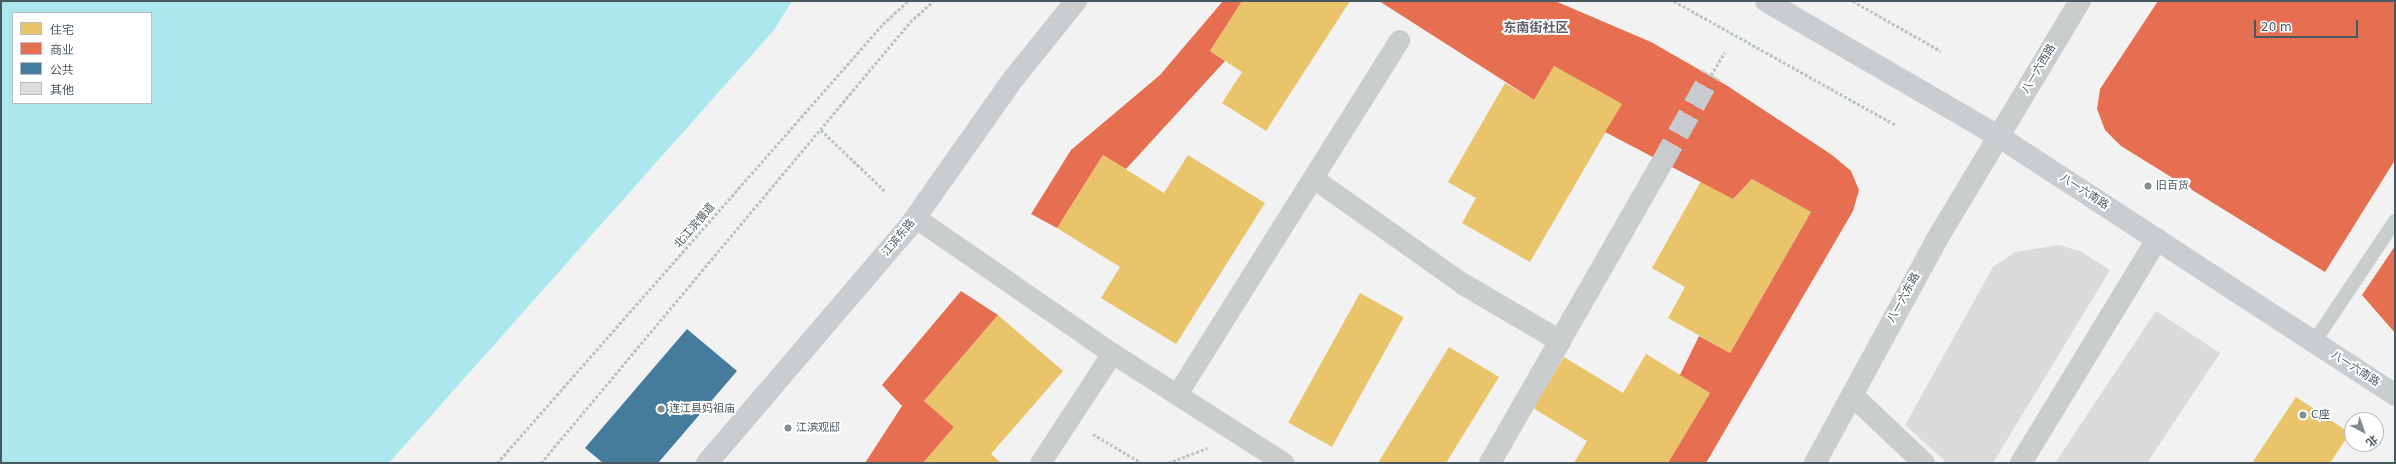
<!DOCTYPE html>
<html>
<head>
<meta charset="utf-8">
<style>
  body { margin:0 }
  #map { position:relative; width:2396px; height:464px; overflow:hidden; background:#f3f2f2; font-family:"DejaVu Sans","Noto Sans SC",sans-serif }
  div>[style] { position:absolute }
  .water>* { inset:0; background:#ace7ee }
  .homes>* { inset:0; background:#e9c46a; transform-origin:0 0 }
  .shops>* { inset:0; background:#e76f51 }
  .public>* { inset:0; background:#457b9d }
  .building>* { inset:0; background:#dadbdb }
  .minor-tunnel>* { height:22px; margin-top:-11px; transform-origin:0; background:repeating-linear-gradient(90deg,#c8cbcd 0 22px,transparent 0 33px) }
  .path>* { height:2.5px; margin-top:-1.25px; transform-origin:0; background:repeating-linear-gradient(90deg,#b9c5c0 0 3px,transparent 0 5px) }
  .service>* { height:14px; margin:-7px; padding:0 7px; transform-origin:7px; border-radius:7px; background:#cacdce }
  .pedestrian>* { height:21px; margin:-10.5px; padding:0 10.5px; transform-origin:10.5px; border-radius:10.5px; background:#cacdce }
  .minor>* { height:22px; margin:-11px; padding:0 11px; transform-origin:11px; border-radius:11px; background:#cacdce }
  .tertiary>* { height:22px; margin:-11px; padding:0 11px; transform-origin:11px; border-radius:11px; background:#cacdce }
  .secondary>* { height:22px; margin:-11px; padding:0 11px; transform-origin:11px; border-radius:11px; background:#cacdd0 }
  .dots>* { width:11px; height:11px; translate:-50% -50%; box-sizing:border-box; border:2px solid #fff; border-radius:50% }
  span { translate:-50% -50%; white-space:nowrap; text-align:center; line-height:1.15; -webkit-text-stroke:4px #fff; paint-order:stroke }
  .street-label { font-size:11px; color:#49575f }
  .poi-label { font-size:11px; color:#49575f }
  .left { translate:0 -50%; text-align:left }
  .quarter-label { font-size:13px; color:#5e6266; font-weight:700 }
  .frame { position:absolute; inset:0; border:2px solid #49575f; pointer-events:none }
  .legend { position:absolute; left:12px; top:12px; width:140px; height:92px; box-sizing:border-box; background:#fff; border:1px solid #b6bcbf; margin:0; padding:5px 7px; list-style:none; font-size:12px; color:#49575f }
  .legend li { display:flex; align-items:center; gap:8px; height:20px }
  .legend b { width:20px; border:1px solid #b6bcbf }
  .north { position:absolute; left:2344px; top:412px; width:40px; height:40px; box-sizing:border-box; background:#fff; border:1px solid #b6bcbf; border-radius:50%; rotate:139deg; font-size:11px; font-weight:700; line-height:16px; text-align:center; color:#49575f }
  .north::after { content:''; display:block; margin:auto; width:14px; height:18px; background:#848d92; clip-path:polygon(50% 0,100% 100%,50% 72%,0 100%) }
  .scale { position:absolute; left:2254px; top:20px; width:104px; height:18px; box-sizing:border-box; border:2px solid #49575f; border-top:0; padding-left:5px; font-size:12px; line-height:14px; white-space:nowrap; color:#49575f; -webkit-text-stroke:3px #fff; paint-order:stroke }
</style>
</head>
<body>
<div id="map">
  <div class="water">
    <i style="clip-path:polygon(evenodd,1px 1px,792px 1px,774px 30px,389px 463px,1px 463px,1px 1px,13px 13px,151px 13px,151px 103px,13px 103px,13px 13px)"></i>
  </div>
  <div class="homes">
    <i style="clip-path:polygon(1242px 1px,1350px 1px,1266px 131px,1222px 103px,1242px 72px,1210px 51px)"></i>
    <i style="clip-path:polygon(1554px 66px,1622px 104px,1530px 262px,1462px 223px,1476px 198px,1448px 182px,1505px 83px,1534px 100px)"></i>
    <i style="clip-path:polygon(1103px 155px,1164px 193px,1188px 155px,1265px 203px,1176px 344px,1101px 298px,1120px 267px,1057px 228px)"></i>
    <i style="clip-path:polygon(1752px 179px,1811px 212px,1730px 353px,1668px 318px,1685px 287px,1652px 268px,1701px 181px,1733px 199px)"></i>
    <i style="left:1360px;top:293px;width:50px;height:148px;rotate:29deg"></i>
    <i style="clip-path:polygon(998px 315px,1063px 371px,991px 454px,1001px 463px,923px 463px,954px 427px,924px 401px)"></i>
    <i style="clip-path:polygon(1449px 347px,1499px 377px,1446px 463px,1378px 463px)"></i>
    <i style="clip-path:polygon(1646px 354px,1710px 393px,1668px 463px,1574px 463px,1587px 441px,1533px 408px,1564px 357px,1623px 393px)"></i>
    <i style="clip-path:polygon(2296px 397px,2350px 433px,2330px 463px,2252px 463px)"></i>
  </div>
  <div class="shops">
    <i style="clip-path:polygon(1223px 1px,1242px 1px,1210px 51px,1225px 61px,1126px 169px,1103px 155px,1057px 228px,1031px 214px,1071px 150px,1160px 75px)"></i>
    <i style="clip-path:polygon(1379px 1px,1555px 1px,1651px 42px,1726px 85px,1832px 155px,1851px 171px,1859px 190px,1853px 211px,1706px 463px,1668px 463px,1710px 393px,1680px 375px,1699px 336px,1730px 353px,1811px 212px,1752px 179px,1733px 199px,1605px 132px,1622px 104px,1554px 66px,1534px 100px)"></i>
    <i style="clip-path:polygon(2158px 1px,2395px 1px,2395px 160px,2325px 272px,2121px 146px,2105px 130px,2097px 109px,2100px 89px)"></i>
    <i style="clip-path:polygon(2395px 246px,2395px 333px,2362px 295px)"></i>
    <i style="clip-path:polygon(961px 291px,998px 315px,924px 401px,954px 427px,923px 463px,865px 463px,902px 406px,882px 385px)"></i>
  </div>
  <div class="public">
    <i style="clip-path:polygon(687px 329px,737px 371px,658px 463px,603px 463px,585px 448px)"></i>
  </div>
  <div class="building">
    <i style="clip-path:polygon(2059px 245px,2080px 251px,2110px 270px,1993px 463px,1947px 463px,1905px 425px,1993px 267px,2015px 252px)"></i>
    <i style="clip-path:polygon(2156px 311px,2220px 353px,2147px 463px,2055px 463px)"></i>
  </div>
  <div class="minor-tunnel">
    <i style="left:1662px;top:163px;width:101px;rotate:-60.9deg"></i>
  </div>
  <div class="path">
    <i style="left:1674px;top:1px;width:254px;rotate:29.2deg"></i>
    <i style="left:1853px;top:1px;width:101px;rotate:29.6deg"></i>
    <i style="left:1711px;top:75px;width:26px;rotate:-59deg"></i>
    <i style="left:821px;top:130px;width:88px;rotate:43.6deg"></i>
    <i style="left:1093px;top:434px;width:57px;rotate:30.6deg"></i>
    <i style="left:497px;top:463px;width:585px;rotate:-48.68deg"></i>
    <i style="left:883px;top:24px;width:34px;rotate:-43deg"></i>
    <i style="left:541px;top:463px;width:575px;rotate:-50.08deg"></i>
    <i style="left:910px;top:22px;width:31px;rotate:-42deg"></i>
    <i style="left:1168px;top:463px;width:42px;rotate:-21deg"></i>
  </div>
  <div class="service">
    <i style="left:2314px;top:342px;width:146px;rotate:-56.2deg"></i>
  </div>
  <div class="pedestrian">
    <i style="left:1313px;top:178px;width:184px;rotate:35.2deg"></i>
    <i style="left:916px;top:218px;width:238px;rotate:34.6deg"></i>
    <i style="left:1112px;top:353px;width:204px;rotate:32.6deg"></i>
    <i style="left:1177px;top:394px;width:418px;rotate:-57.9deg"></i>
    <i style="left:1040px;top:463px;width:131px;rotate:-56.8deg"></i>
  </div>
  <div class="minor">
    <i style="left:1463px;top:284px;width:113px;rotate:30.4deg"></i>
    <i style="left:1852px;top:395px;width:99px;rotate:43.4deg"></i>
    <i style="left:1490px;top:463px;width:346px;rotate:-60.2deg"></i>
    <i style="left:2021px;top:463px;width:262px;rotate:-58.7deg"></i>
  </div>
  <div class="tertiary">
    <i style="left:1815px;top:463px;width:261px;rotate:-61.4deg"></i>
    <i style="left:1940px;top:234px;width:272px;rotate:-59deg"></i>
  </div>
  <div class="secondary">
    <i style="left:1766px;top:1px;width:268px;rotate:30.2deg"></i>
    <i style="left:1998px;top:136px;width:474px;rotate:33.1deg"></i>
    <i style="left:707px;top:463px;width:309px;rotate:-49.5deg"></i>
    <i style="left:908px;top:228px;width:184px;rotate:-54.8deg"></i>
    <i style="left:1014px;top:78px;width:99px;rotate:-51.2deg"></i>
  </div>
  <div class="dots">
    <i style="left:2148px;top:186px;background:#848d92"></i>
    <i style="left:661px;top:409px;background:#848d92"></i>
    <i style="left:2303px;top:415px;background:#848d92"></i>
    <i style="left:788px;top:428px;background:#848d92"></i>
  </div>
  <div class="street-label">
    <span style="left:2039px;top:69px;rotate:-59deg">八一六西路</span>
    <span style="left:2084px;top:192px;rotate:33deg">八一六南路</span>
    <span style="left:695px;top:226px;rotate:-49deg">北江滨慢道</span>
    <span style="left:899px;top:238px;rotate:-50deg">江滨东路</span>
    <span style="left:1904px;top:298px;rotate:-61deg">八一六东路</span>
    <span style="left:2355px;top:369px;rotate:33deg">八一六南路</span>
  </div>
  <div class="poi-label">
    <span class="left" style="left:2156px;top:186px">旧百货</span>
    <span class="left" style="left:669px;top:409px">连江县妈祖庙</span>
    <span class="left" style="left:2311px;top:415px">C座</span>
    <span class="left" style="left:796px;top:428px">江滨观邸</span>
  </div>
  <div class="quarter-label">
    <span style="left:1536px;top:28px">东南街社区</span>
  </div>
  <div class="frame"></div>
  <ul class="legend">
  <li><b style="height:11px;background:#e9c46a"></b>住宅</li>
  <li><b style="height:11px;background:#e76f51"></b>商业</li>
  <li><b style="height:11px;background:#457b9d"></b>公共</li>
  <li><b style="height:11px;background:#dadbdb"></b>其他</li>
  </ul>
  <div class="north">北</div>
  <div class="scale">20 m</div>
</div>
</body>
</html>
